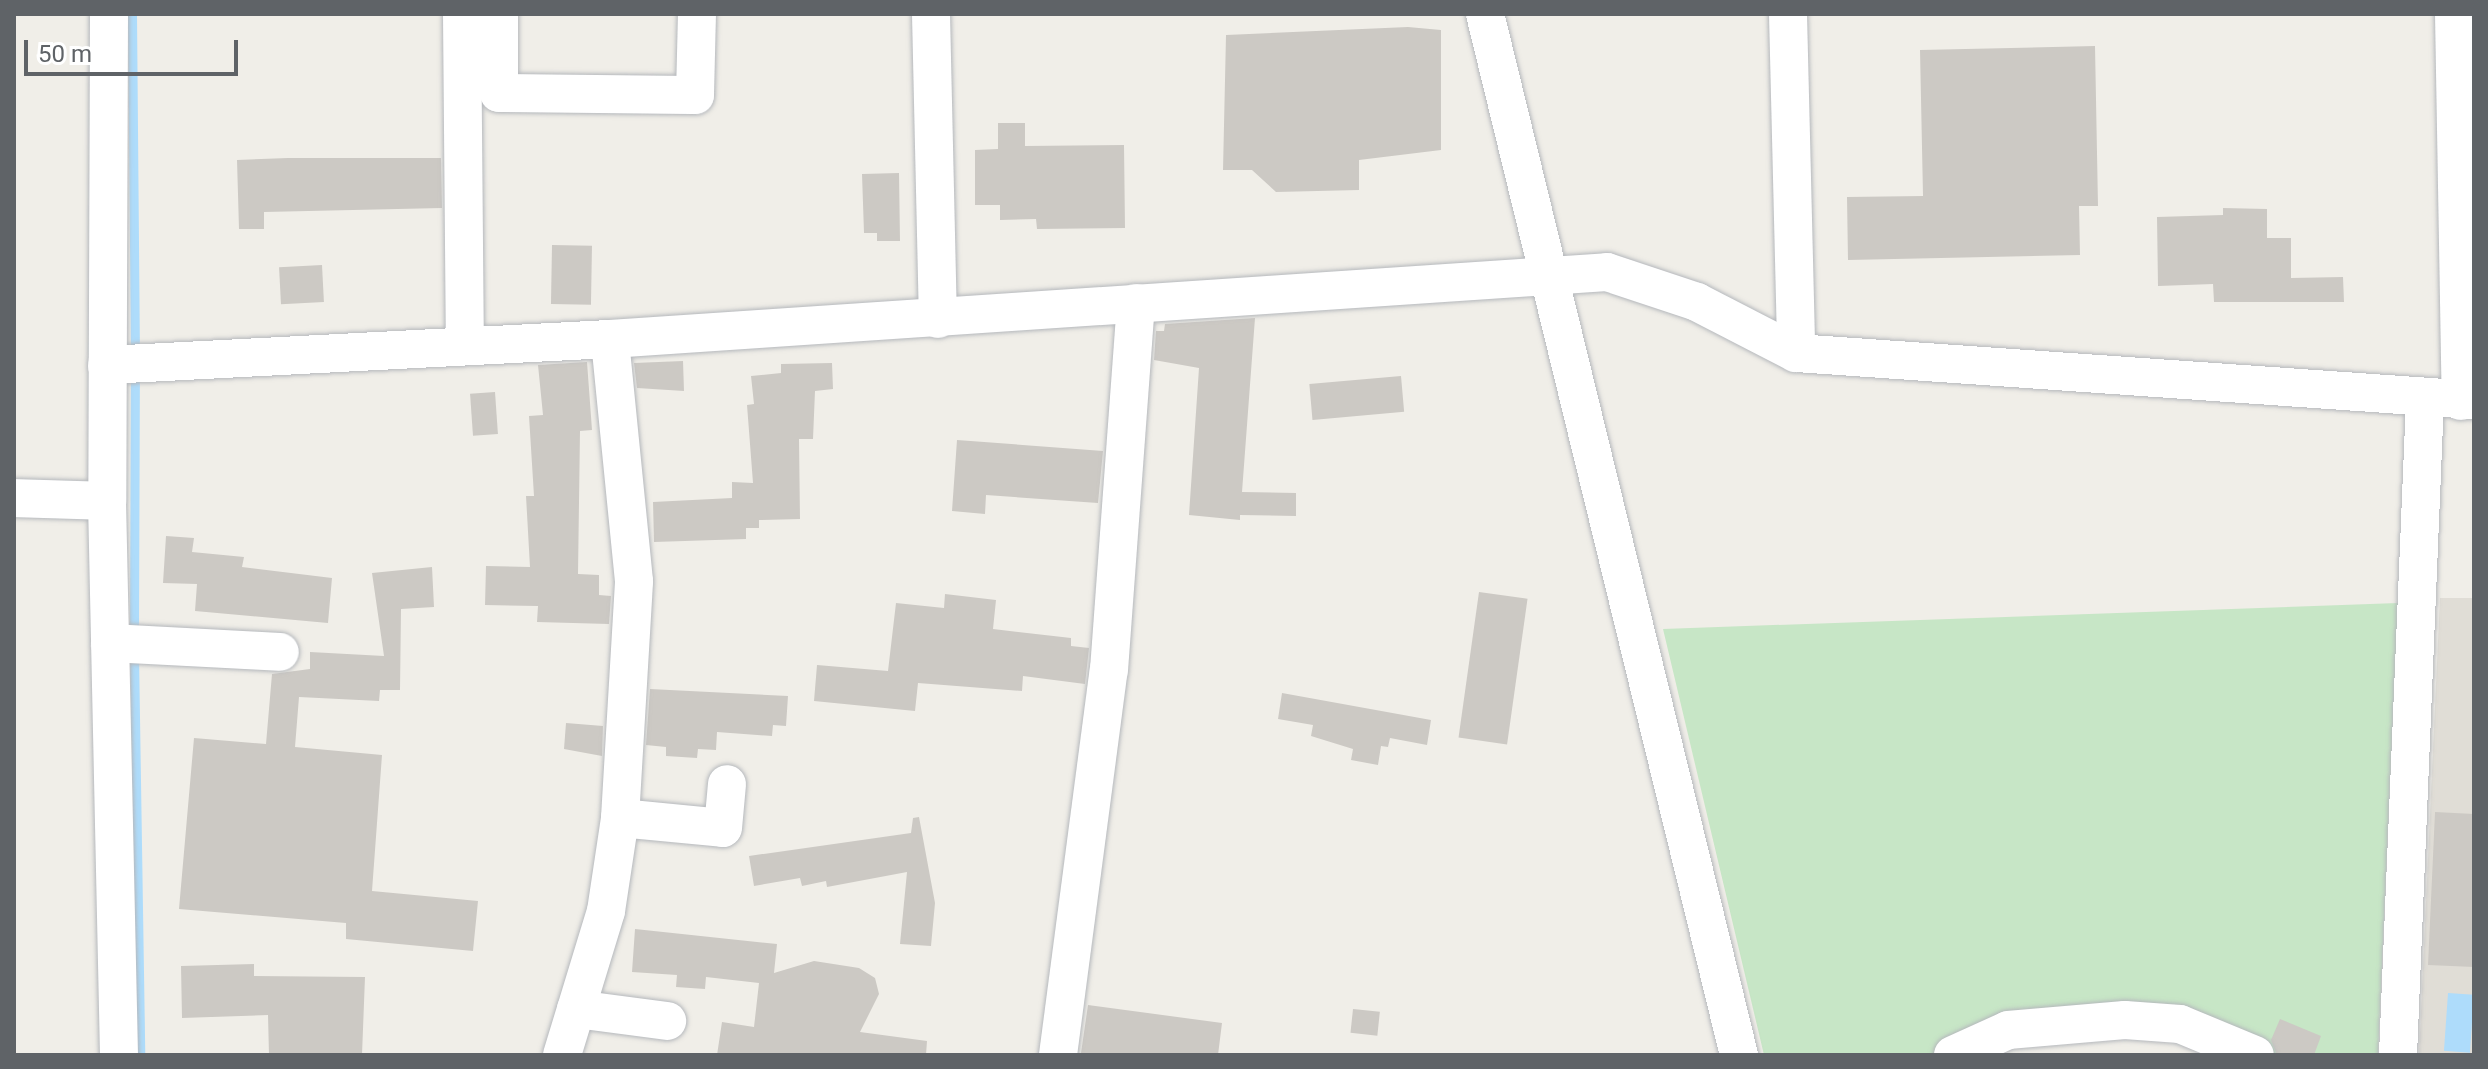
<!DOCTYPE html>
<html>
<head>
<meta charset="utf-8">
<style>
  body { margin:0 }
  #map { position:relative; width:2488px; height:1069px; overflow:hidden; background:#f0eee8; font-family:Roboto,sans-serif }
  div>[style] { position:absolute }
  .education>* { inset:0; background:#e0ddd6 }
  .green>* { inset:0; background:#c7e6c6 }
  .water>* { inset:0; background:#aedcfb; transform-origin:0 0 }
  .stream>* { height:9px; margin:-4.5px; padding:0 4.5px; transform-origin:4.5px; border-radius:4.5px; background:#aedcfb }
  .building>* { inset:0; background:#ccc9c4; transform-origin:0 0 }
  .roads { filter:drop-shadow(0 0 2px #b5b8bc) drop-shadow(0 0 2px #b5b8bc) }
  .minor>* { height:38px; margin:-19px; padding:0 19px; transform-origin:19px; border-radius:19px; background:#fff }
  span { translate:-50% -50%; white-space:nowrap; text-align:center; line-height:1.15; -webkit-text-stroke:8px #fff; paint-order:stroke }
  .frame { position:absolute; inset:0; border:16px solid #5f6367; pointer-events:none }
  .scale { position:absolute; left:24px; top:40px; width:214px; height:36px; box-sizing:border-box; border:4px solid #5f6367; border-top:0; padding-left:10px; font-size:24px; line-height:28px; white-space:nowrap; color:#5f6367; -webkit-text-stroke:6px #fff; paint-order:stroke }
</style>
</head>
<body>
<div id="map">
  <div class="education">
    <i style="clip-path:polygon(2440px 598px,2474px 598px,2474px 1055px,2419px 1055px)"></i>
  </div>
  <div class="green">
    <i style="clip-path:polygon(2398px 603px,2378px 1055px,2272px 1055px,2179px 1014px,1942px 1055px,1764px 1055px,1663px 629px)"></i>
  </div>
  <div class="water">
    <i style="left:2448px;top:993px;width:26px;height:58px;rotate:4deg"></i>
  </div>
  <div class="stream">
    <i style="left:132px;top:14px;width:341px;rotate:89.5deg"></i>
    <i style="left:134px;top:635px;width:262px;rotate:-89.8deg"></i>
    <i style="left:134px;top:653px;width:402px;rotate:89.1deg"></i>
  </div>
  <div class="building">
    <i style="clip-path:polygon(1408px 27px,1441px 30px,1441px 150px,1359px 160px,1359px 190px,1276px 192px,1252px 170px,1223px 170px,1226px 35px)"></i>
    <i style="clip-path:polygon(2095px 46px,2098px 206px,2079px 206px,2080px 255px,1848px 260px,1847px 197px,1923px 196px,1920px 50px)"></i>
    <i style="clip-path:polygon(998px 123px,1025px 123px,1025px 146px,1124px 145px,1125px 228px,1037px 229px,1036px 219px,1000px 220px,1000px 205px,975px 205px,975px 150px,998px 149px)"></i>
    <i style="clip-path:polygon(288px 158px,441px 158px,442px 208px,264px 212px,264px 229px,239px 229px,237px 160px)"></i>
    <i style="clip-path:polygon(899px 173px,900px 241px,877px 241px,877px 233px,864px 233px,862px 174px)"></i>
    <i style="clip-path:polygon(2223px 208px,2267px 209px,2267px 238px,2291px 238px,2291px 278px,2343px 277px,2344px 302px,2214px 302px,2213px 284px,2158px 286px,2157px 217px,2223px 215px)"></i>
    <i style="left:552px;top:245px;width:40px;height:59px;rotate:1deg"></i>
    <i style="left:322px;top:265px;width:37px;height:43px;rotate:87deg"></i>
    <i style="clip-path:polygon(1255px 318px,1242px 492px,1296px 493px,1296px 516px,1240px 515px,1240px 520px,1189px 515px,1199px 368px,1154px 360px,1156px 331px,1164px 331px,1165px 324px)"></i>
    <i style="clip-path:polygon(683px 361px,684px 391px,637px 388px,634px 363px)"></i>
    <i style="clip-path:polygon(587px 362px,592px 430px,580px 431px,578px 574px,599px 575px,599px 595px,611px 596px,609px 624px,537px 622px,538px 606px,485px 605px,486px 566px,530px 567px,526px 496px,534px 496px,529px 416px,543px 415px,538px 365px)"></i>
    <i style="clip-path:polygon(832px 363px,833px 389px,815px 391px,813px 439px,799px 439px,800px 519px,759px 520px,759px 528px,746px 528px,746px 539px,654px 542px,653px 502px,732px 498px,732px 482px,753px 483px,747px 405px,754px 404px,751px 376px,781px 373px,781px 364px)"></i>
    <i style="left:1401px;top:376px;width:36px;height:92px;rotate:85deg"></i>
    <i style="left:495px;top:392px;width:42px;height:25px;rotate:86deg"></i>
    <i style="clip-path:polygon(957px 440px,1103px 451px,1098px 503px,986px 495px,985px 514px,952px 511px)"></i>
    <i style="clip-path:polygon(166px 536px,194px 538px,192px 552px,244px 557px,242px 567px,332px 578px,328px 623px,195px 611px,197px 584px,163px 583px)"></i>
    <i style="clip-path:polygon(432px 567px,434px 607px,401px 609px,400px 690px,380px 690px,379px 701px,299px 697px,295px 747px,382px 755px,372px 891px,478px 901px,473px 951px,346px 939px,346px 923px,179px 909px,194px 738px,266px 744px,272px 674px,310px 669px,310px 652px,384px 656px,372px 573px)"></i>
    <i style="left:1479px;top:592px;width:49px;height:147px;rotate:8deg"></i>
    <i style="clip-path:polygon(945px 594px,996px 600px,993px 629px,1071px 638px,1071px 646px,1089px 648px,1085px 684px,1023px 676px,1022px 691px,918px 683px,915px 711px,814px 701px,817px 665px,888px 671px,896px 603px,944px 608px)"></i>
    <i style="clip-path:polygon(650px 689px,788px 696px,786px 726px,773px 725px,772px 736px,717px 732px,716px 750px,698px 749px,697px 758px,666px 756px,666px 747px,646px 745px)"></i>
    <i style="clip-path:polygon(1282px 693px,1431px 720px,1427px 745px,1390px 738px,1388px 747px,1381px 746px,1378px 765px,1351px 760px,1353px 749px,1311px 736px,1313px 725px,1278px 719px)"></i>
    <i style="clip-path:polygon(566px 723px,603px 726px,602px 756px,564px 749px)"></i>
    <i style="clip-path:polygon(2435px 812px,2474px 814px,2474px 967px,2428px 965px)"></i>
    <i style="clip-path:polygon(919px 817px,935px 903px,931px 946px,900px 944px,907px 872px,827px 887px,826px 881px,802px 886px,800px 878px,754px 886px,749px 856px,911px 833px,913px 818px)"></i>
    <i style="clip-path:polygon(635px 929px,777px 944px,774px 973px,814px 961px,859px 968px,875px 978px,879px 994px,860px 1032px,927px 1041px,926px 1055px,717px 1055px,722px 1022px,754px 1027px,759px 983px,706px 977px,705px 989px,676px 987px,677px 975px,632px 972px)"></i>
    <i style="clip-path:polygon(254px 964px,254px 976px,365px 977px,362px 1055px,269px 1055px,268px 1015px,182px 1018px,181px 966px)"></i>
    <i style="clip-path:polygon(1088px 1005px,1222px 1023px,1218px 1055px,1081px 1053px)"></i>
    <i style="left:1353px;top:1009px;width:27px;height:24px;rotate:6deg"></i>
    <i style="clip-path:polygon(2280px 1019px,2321px 1036px,2314px 1055px,2277px 1055px,2271px 1040px)"></i>
  </div>
  <div class="roads">
    <div class="minor">
      <i style="left:109px;top:14px;width:487px;rotate:90.2deg"></i>
      <i style="left:107px;top:501px;width:554px;rotate:88.76deg"></i>
      <i style="left:462px;top:14px;width:332px;rotate:89.5deg"></i>
      <i style="left:499px;top:14px;width:79px;rotate:90deg"></i>
      <i style="left:499px;top:93px;width:196px;rotate:0.6deg"></i>
      <i style="left:695px;top:95px;width:81px;rotate:-88.6deg"></i>
      <i style="left:931px;top:14px;width:305px;rotate:88.7deg"></i>
      <i style="left:1485px;top:14px;width:1072px;rotate:76.29deg"></i>
      <i style="left:1788px;top:14px;width:339px;rotate:88.6deg"></i>
      <i style="left:2454px;top:14px;width:387px;rotate:89deg"></i>
      <i style="left:107px;top:365px;width:504px;rotate:-2.96deg"></i>
      <i style="left:610px;top:339px;width:999px;rotate:-3.84deg"></i>
      <i style="left:1607px;top:272px;width:95px;rotate:18.4deg"></i>
      <i style="left:1697px;top:302px;width:111px;rotate:27.3deg"></i>
      <i style="left:1796px;top:353px;width:680px;rotate:3.97deg"></i>
      <i style="left:14px;top:498px;width:93px;rotate:1.8deg"></i>
      <i style="left:110px;top:643px;width:170px;rotate:3deg"></i>
      <i style="left:620px;top:818px;width:103px;rotate:5.5deg"></i>
      <i style="left:723px;top:828px;width:44px;rotate:-84.8deg"></i>
      <i style="left:576px;top:1009px;width:92px;rotate:7.5deg"></i>
      <i style="left:562px;top:1055px;width:151px;rotate:-73deg"></i>
      <i style="left:606px;top:911px;width:94px;rotate:-81.4deg"></i>
      <i style="left:620px;top:818px;width:237px;rotate:-86.6deg"></i>
      <i style="left:634px;top:581px;width:243px;rotate:-95.7deg"></i>
      <i style="left:1058px;top:1055px;width:388px;rotate:-82.5deg"></i>
      <i style="left:1109px;top:670px;width:368px;rotate:-85.8deg"></i>
      <i style="left:1953px;top:1055px;width:60px;rotate:-24.4deg"></i>
      <i style="left:2008px;top:1030px;width:117px;rotate:-4.9deg"></i>
      <i style="left:2125px;top:1020px;width:55px;rotate:4.2deg"></i>
      <i style="left:2180px;top:1024px;width:81px;rotate:22.5deg"></i>
      <i style="left:2398px;top:1055px;width:657px;rotate:-87.64deg"></i>
    </div>
  </div>
  <div class="frame"></div>
  <div class="scale">50 m</div>
</div>
</body>
</html>
